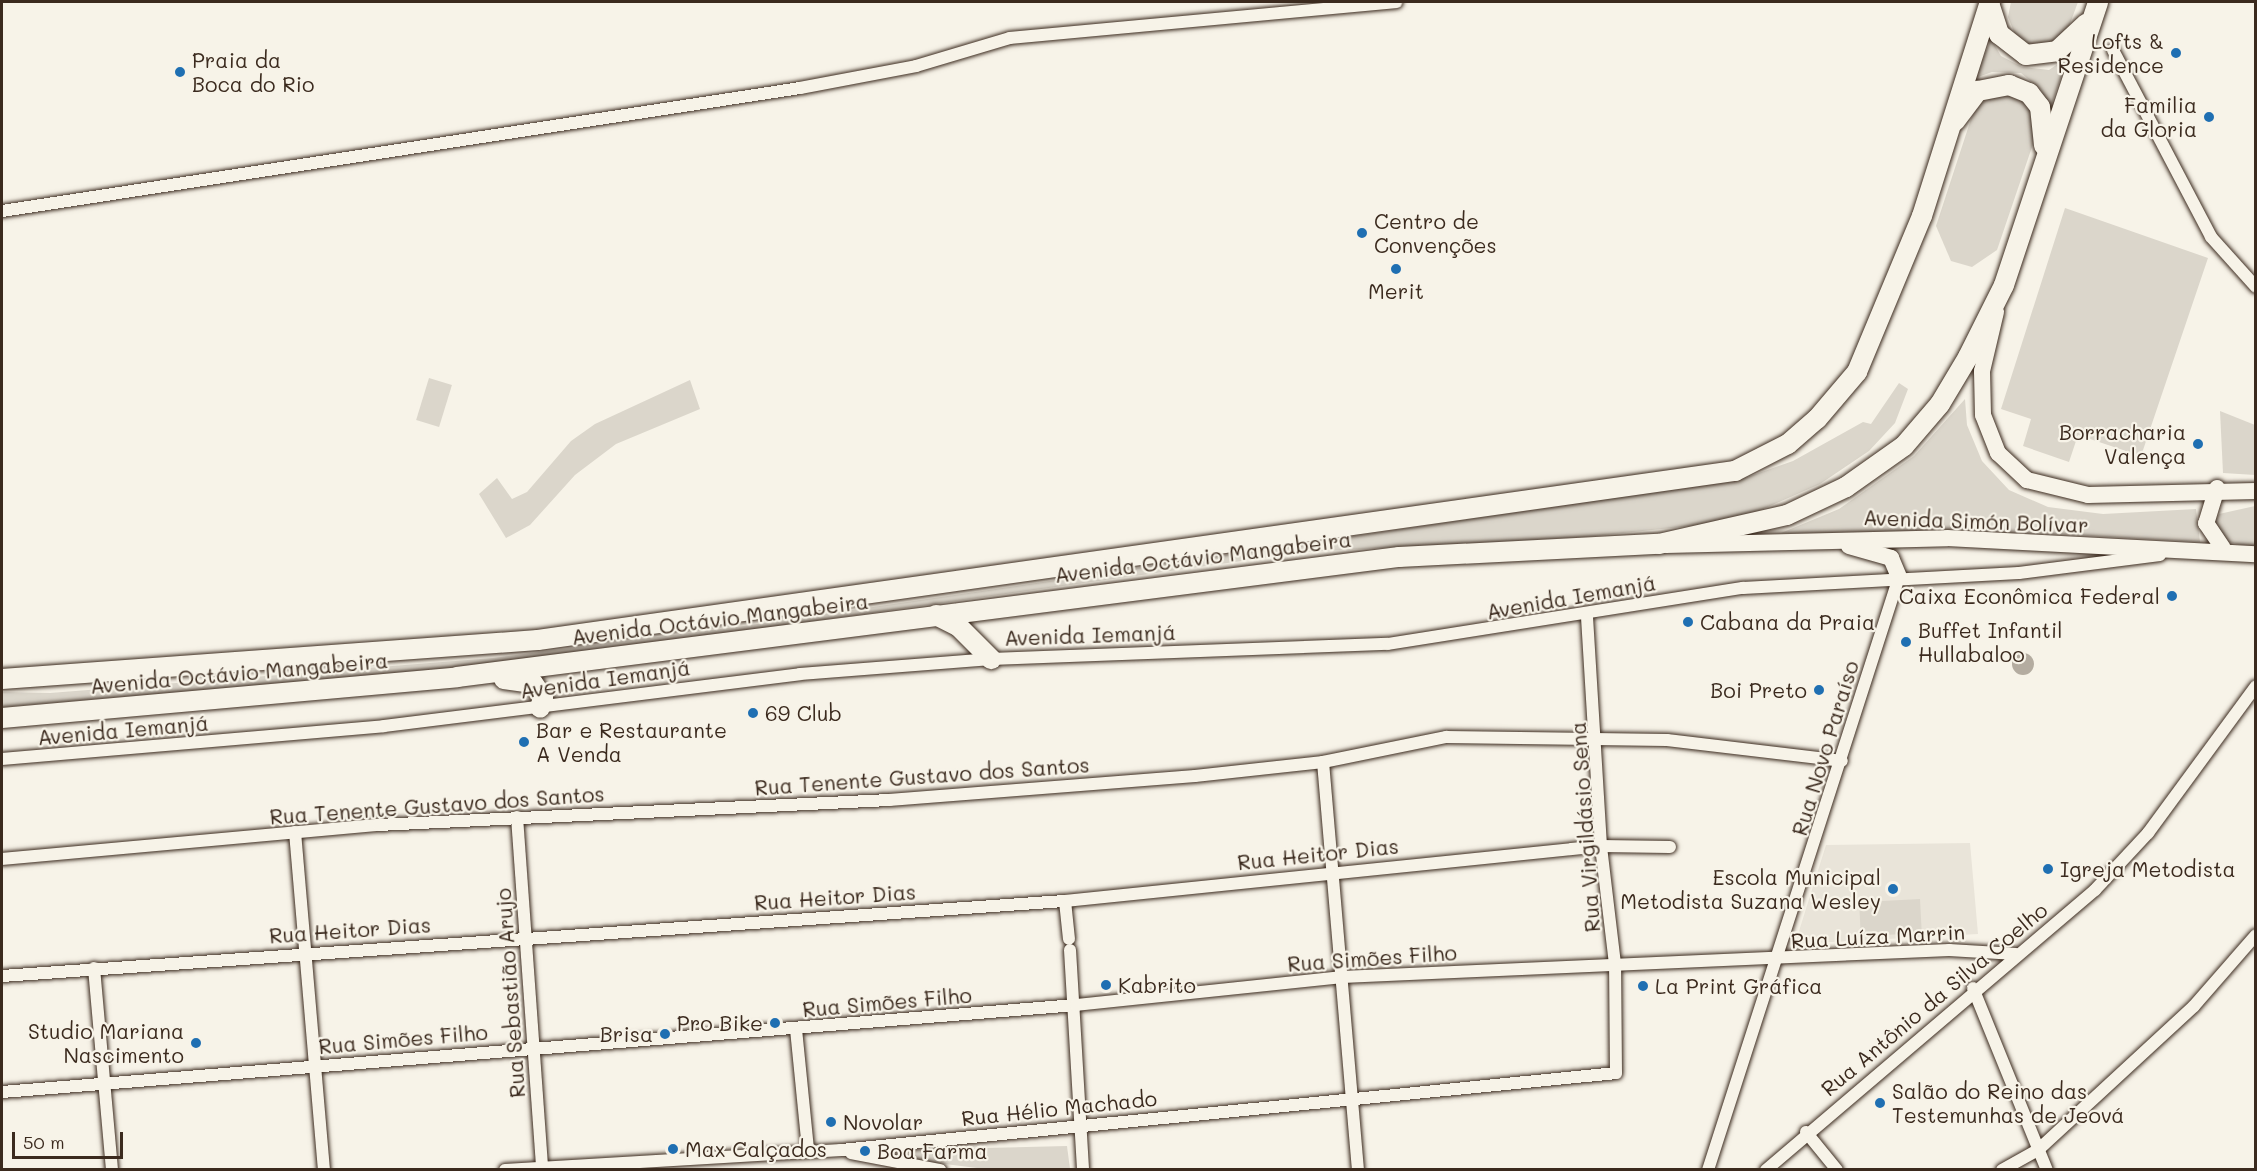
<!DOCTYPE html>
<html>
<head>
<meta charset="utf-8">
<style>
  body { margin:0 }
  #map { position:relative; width:2257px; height:1171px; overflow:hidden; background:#f7f3e8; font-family:Mali,sans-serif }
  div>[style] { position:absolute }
  .built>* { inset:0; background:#e9e4d9 }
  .green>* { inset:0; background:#dbd6cb; transform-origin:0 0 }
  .water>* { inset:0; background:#b4aca0 }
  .round { border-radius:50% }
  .roads { filter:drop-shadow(0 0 2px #3b2a1e) drop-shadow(0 0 2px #3b2a1e) }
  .street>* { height:12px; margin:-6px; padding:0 6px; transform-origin:6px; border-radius:6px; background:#f7f3e8 }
  .secondary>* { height:16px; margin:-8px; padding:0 8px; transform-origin:8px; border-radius:8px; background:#f7f3e8 }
  .primary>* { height:20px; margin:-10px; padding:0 10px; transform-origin:10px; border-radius:10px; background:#f7f3e8 }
  .dots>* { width:16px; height:16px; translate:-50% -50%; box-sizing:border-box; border:3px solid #f7f3e8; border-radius:50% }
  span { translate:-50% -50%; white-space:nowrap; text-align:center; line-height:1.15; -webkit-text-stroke:4.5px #f7f3e8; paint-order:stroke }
  .poi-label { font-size:21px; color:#3b2a1e }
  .right { translate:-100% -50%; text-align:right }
  .left { translate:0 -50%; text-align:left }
  .street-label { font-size:21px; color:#3b2a1e }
  .frame { position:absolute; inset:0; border:3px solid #3b2a1e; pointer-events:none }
  .scale { position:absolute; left:12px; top:1132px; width:111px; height:27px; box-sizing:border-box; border:3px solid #3b2a1e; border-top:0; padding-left:8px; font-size:18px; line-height:21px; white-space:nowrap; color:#3b2a1e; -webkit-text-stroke:4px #f7f3e8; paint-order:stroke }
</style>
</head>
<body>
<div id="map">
  <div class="built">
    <i style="clip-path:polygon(1970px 843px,1978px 934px,1795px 944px,1826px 845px)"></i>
  </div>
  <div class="green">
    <i style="clip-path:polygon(2011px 2px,2078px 2px,2068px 29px,2056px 41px,2036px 46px,2016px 37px,2008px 17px)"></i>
    <i style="clip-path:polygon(1991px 39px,2001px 56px,2022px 67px,2049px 70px,2068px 57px,2050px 109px,2041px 90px,2021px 73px,1992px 72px,1975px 78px)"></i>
    <i style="clip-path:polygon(2001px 92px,2016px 95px,2029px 108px,2036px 127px,2033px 144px,1997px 250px,1972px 267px,1951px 261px,1936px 226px,1971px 119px,1978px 105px)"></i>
    <i style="clip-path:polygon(2065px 208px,2208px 258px,2141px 456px,2078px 435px,2069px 462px,2023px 446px,2031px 419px,2001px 409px)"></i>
    <i style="left:429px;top:378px;width:24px;height:44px;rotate:17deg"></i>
    <i style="clip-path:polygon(690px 380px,700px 409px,616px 444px,575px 475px,530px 525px,506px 538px,479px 494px,497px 478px,512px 499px,527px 492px,571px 441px,595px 424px)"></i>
    <i style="clip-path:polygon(1899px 383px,1908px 389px,1895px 423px,1869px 451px,1820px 484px,1754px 513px,1700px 525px,1585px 537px,1305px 552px,494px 666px,2px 707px,2px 692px,50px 693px,493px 658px,744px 626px,1742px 479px,1793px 461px,1863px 422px,1871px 424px)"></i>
    <i style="clip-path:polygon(1965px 399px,1967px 425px,1982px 461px,2009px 490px,2048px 507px,2103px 514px,2196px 509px,2200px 542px,2039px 533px,1781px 533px,1839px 509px,1914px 456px)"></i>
    <i style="clip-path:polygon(2220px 411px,2255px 425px,2255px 475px,2223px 473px)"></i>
    <i style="clip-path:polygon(2255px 506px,2255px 548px,2224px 541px,2215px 522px,2219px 514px)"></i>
    <i style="left:1920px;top:899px;width:34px;height:61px;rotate:87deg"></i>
    <i style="clip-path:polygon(1067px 1146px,1070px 1169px,985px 1169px,897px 1158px,896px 1150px)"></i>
  </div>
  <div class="water">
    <i class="round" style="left:2012px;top:653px;width:22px;height:22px"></i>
  </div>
  <div class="roads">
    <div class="street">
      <i style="left:2113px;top:50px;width:211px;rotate:62.3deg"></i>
      <i style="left:2211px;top:237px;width:67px;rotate:48deg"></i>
      <i style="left:2px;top:211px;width:807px;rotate:-8.76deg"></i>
      <i style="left:800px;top:88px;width:118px;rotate:-10.7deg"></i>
      <i style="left:916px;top:66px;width:98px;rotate:-16.6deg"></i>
      <i style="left:1010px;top:38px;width:388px;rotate:-5.3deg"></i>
      <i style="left:2px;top:759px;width:383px;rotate:-4.9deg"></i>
      <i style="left:384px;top:726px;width:419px;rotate:-7.1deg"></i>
      <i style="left:800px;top:674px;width:192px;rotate:-4.5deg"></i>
      <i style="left:991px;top:659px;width:397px;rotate:-2.2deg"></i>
      <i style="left:1388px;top:644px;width:359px;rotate:-9deg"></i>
      <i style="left:1743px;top:588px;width:276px;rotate:-3.1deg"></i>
      <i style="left:2019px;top:573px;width:142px;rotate:-7.3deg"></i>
      <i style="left:1323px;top:762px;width:409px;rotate:85.1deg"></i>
      <i style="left:517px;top:817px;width:351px;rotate:85.9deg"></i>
      <i style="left:295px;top:832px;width:339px;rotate:85.1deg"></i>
      <i style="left:2px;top:859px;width:378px;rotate:-5.2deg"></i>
      <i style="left:378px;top:825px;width:512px;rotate:-2.8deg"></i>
      <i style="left:889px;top:800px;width:307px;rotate:-4.5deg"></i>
      <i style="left:1195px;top:776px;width:129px;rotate:-6.2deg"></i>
      <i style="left:1323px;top:762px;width:126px;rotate:-11.5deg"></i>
      <i style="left:1446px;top:737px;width:221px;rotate:0.8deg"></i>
      <i style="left:1667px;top:740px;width:176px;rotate:6.8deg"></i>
      <i style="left:1065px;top:901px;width:38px;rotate:84deg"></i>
      <i style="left:1070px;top:950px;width:220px;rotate:86.6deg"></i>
      <i style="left:94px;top:968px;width:203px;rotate:84.9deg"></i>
      <i style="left:2px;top:976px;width:1066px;rotate:-4.04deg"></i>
      <i style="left:1065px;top:901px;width:539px;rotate:-5.86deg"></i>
      <i style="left:1601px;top:846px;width:69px;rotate:0.8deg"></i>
      <i style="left:1973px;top:988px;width:196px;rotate:67.9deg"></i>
      <i style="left:796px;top:1029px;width:122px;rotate:84.3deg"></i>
      <i style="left:2px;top:1092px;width:1078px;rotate:-4.63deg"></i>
      <i style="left:1076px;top:1005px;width:267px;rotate:-6deg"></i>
      <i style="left:1342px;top:977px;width:608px;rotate:-2.55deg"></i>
      <i style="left:1949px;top:950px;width:67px;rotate:3.4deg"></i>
      <i style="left:1806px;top:1132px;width:49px;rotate:50.8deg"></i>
      <i style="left:851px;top:1153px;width:91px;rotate:10.8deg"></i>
      <i style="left:505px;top:1170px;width:337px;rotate:-3.4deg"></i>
      <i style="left:841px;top:1150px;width:779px;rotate:-5.67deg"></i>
      <i style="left:1616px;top:1073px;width:109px;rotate:-90.5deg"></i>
      <i style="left:1615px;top:964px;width:119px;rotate:-96.8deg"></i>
      <i style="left:1601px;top:846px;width:232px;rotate:-93.5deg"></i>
      <i style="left:1708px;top:1170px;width:623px;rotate:-72.15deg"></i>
      <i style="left:1766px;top:1170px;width:432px;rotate:-40.4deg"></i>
      <i style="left:2095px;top:890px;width:78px;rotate:-47.1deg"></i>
      <i style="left:2148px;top:833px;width:182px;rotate:-53.7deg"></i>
      <i style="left:2002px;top:1170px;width:41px;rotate:-29.1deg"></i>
      <i style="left:2038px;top:1150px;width:212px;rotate:-42.7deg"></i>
      <i style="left:2194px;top:1006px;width:94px;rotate:-48.9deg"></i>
    </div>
    <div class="secondary">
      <i style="left:1996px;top:312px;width:61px;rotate:103.3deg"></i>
      <i style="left:1982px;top:371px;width:44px;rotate:88.7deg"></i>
      <i style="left:1983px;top:415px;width:41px;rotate:68.5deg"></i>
      <i style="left:1998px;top:453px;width:40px;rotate:43deg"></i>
      <i style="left:2027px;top:480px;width:63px;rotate:13.8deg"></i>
      <i style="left:2088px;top:495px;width:168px;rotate:-1.4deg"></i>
      <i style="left:2217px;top:488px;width:37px;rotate:107deg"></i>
      <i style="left:2206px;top:523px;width:30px;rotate:56deg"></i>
      <i style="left:1666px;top:545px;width:281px;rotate:-1.4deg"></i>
      <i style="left:1947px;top:538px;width:309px;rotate:3deg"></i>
      <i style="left:1849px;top:546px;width:44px;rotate:15.9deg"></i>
      <i style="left:1891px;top:558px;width:21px;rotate:67deg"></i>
    </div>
    <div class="primary">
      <i style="left:1989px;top:3px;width:33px;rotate:72deg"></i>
      <i style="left:1999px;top:34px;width:34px;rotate:38deg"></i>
      <i style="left:2026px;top:55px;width:31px;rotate:-7deg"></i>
      <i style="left:2057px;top:51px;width:40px;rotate:-43deg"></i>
      <i style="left:1955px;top:121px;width:38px;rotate:-53deg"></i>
      <i style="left:1978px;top:91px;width:32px;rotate:-11deg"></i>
      <i style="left:2009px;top:85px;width:22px;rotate:22deg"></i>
      <i style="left:2029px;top:93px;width:18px;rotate:52deg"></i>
      <i style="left:2040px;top:107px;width:39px;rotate:84deg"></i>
      <i style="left:936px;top:615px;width:25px;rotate:27deg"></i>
      <i style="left:958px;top:626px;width:47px;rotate:45deg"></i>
      <i style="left:2px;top:679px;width:537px;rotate:-4.16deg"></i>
      <i style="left:538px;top:640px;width:1209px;rotate:-8.04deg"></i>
      <i style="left:1735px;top:471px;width:59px;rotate:-27deg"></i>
      <i style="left:1788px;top:444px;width:38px;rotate:-41deg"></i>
      <i style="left:1817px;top:419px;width:62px;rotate:-49.6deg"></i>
      <i style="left:1857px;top:372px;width:169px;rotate:-67.4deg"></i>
      <i style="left:1922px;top:216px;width:225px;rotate:-72.4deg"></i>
      <i style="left:504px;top:679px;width:29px;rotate:8deg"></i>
      <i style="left:533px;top:683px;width:18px;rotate:56deg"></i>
      <i style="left:543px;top:698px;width:10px;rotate:107deg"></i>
      <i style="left:2px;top:718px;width:457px;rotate:-5.1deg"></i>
      <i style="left:457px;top:677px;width:950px;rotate:-7.26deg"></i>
      <i style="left:1399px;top:557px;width:260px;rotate:-2.9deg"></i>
      <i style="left:1659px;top:544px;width:131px;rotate:-12.8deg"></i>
      <i style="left:1787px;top:515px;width:65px;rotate:-25.4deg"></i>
      <i style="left:1846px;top:487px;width:71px;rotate:-35.3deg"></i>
      <i style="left:1904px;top:446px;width:55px;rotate:-49.4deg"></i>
      <i style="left:1940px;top:404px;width:55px;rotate:-59.2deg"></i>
      <i style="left:1968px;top:357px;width:80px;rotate:-63.4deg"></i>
      <i style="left:2004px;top:285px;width:298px;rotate:-71.6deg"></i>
    </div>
  </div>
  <div class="dots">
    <i style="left:2176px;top:53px;background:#1f6fb2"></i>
    <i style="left:180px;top:72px;background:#1f6fb2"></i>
    <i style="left:2209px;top:117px;background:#1f6fb2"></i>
    <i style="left:1362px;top:233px;background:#1f6fb2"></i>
    <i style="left:1396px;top:269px;background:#1f6fb2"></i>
    <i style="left:2198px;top:444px;background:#1f6fb2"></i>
    <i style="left:2172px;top:596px;background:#1f6fb2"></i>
    <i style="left:1688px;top:622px;background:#1f6fb2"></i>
    <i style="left:1906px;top:642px;background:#1f6fb2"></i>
    <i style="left:1819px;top:690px;background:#1f6fb2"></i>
    <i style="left:753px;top:713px;background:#1f6fb2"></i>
    <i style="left:524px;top:742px;background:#1f6fb2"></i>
    <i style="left:2048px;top:869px;background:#1f6fb2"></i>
    <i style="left:1893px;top:889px;background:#1f6fb2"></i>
    <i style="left:1106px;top:985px;background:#1f6fb2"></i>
    <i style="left:1643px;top:986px;background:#1f6fb2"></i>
    <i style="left:775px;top:1023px;background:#1f6fb2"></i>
    <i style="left:665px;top:1034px;background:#1f6fb2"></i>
    <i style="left:196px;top:1043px;background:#1f6fb2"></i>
    <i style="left:1880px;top:1103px;background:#1f6fb2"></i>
    <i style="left:831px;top:1122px;background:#1f6fb2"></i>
    <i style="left:673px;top:1149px;background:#1f6fb2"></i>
    <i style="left:865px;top:1151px;background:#1f6fb2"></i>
  </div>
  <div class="poi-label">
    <span class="right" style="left:2164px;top:53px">Lofts &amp;<br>Residence</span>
    <span class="left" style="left:192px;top:72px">Praia da<br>Boca do Rio</span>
    <span class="right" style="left:2197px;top:117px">Familia<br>da Gloria</span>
    <span class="left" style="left:1374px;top:233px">Centro de<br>Convenções</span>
    <span style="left:1396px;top:291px">Merit</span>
    <span class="right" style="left:2186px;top:444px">Borracharia<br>Valença</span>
    <span class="right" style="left:2160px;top:596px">Caixa Econômica Federal</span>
    <span class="left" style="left:1700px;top:622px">Cabana da Praia</span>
    <span class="left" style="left:1918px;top:642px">Buffet Infantil<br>Hullabaloo</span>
    <span class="right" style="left:1807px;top:690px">Boi Preto</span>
    <span class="left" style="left:765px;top:713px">69 Club</span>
    <span class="left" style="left:536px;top:742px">Bar e Restaurante<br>A Venda</span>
    <span class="left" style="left:2060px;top:869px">Igreja Metodista</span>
    <span class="right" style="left:1881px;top:889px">Escola Municipal<br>Metodista Suzana Wesley</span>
    <span class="left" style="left:1118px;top:985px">Kabrito</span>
    <span class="left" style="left:1655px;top:986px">La Print Gráfica</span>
    <span class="right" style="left:763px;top:1023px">Pro Bike</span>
    <span class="right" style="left:184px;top:1043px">Studio Mariana<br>Nascimento</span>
    <span class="right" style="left:653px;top:1034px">Brisa</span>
    <span class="left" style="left:1892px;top:1103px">Salão do Reino das<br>Testemunhas de Jeová</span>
    <span class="left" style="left:843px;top:1122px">Novolar</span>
    <span class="left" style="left:685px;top:1149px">Max Calçados</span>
    <span class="left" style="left:877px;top:1151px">Boa Farma</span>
  </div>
  <div class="street-label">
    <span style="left:1976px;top:521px;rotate:2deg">Avenida Simón Bolívar</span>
    <span style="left:1203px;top:557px;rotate:-7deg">Avenida Octávio Mangabeira</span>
    <span style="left:1571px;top:597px;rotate:-10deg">Avenida Iemanjá</span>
    <span style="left:720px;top:619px;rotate:-7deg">Avenida Octávio Mangabeira</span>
    <span style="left:1090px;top:635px;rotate:-2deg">Avenida Iemanjá</span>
    <span style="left:239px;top:673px;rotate:-5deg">Avenida Octávio Mangabeira</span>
    <span style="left:605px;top:679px;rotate:-8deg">Avenida Iemanjá</span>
    <span style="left:123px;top:730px;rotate:-5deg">Avenida Iemanjá</span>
    <span style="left:1825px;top:748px;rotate:-73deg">Rua Novo Paraíso</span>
    <span style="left:922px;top:776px;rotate:-4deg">Rua Tenente Gustavo dos Santos</span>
    <span style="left:437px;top:805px;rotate:-4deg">Rua Tenente Gustavo dos Santos</span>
    <span style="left:1585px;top:827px;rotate:-94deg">Rua Virgildásio Sena</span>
    <span style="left:1318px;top:854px;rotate:-6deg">Rua Heitor Dias</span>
    <span style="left:835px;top:897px;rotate:-4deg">Rua Heitor Dias</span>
    <span style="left:350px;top:930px;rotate:-4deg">Rua Heitor Dias</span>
    <span style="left:1878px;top:936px;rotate:-3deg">Rua Luíza Marrin</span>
    <span style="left:1372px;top:958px;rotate:-4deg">Rua Simões Filho</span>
    <span style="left:510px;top:993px;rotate:-94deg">Rua Sebastião Arujo</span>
    <span style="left:1934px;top:999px;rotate:-40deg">Rua Antônio da Silva Coelho</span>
    <span style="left:887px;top:1002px;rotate:-5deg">Rua Simões Filho</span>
    <span style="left:403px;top:1039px;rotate:-5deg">Rua Simões Filho</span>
    <span style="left:1059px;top:1108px;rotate:-6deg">Rua Hélio Machado</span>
  </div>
  <div class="frame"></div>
  <div class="scale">50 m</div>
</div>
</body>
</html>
